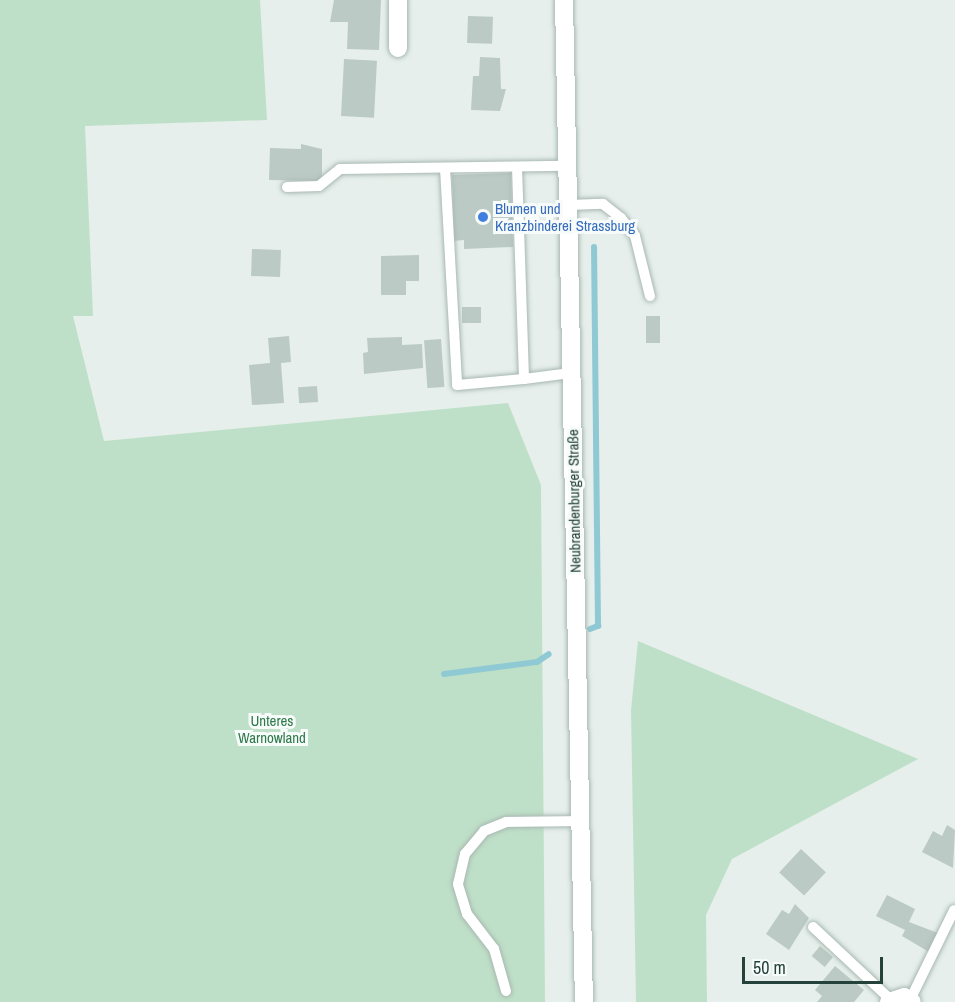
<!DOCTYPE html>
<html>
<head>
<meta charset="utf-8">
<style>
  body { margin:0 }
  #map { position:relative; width:955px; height:1002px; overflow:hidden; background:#e6efeb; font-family:"Archivo Narrow",sans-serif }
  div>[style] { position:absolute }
  .green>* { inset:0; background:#bfe0c8 }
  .stream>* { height:6px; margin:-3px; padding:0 3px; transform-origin:3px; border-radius:3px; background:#8ec9d4 }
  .building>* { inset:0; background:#bbcac4; transform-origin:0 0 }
  .roads { filter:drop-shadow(0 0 2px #a8b8b2) drop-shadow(0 0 2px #a8b8b2) }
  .service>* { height:10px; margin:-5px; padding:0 5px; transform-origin:5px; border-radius:5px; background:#fff }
  .minor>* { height:18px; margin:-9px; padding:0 9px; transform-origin:9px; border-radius:9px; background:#fff }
  .secondary>* { height:18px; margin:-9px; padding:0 9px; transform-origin:9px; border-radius:9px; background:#fff }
  .dots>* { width:16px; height:16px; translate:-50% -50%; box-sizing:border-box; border:3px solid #f7fbf9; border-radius:50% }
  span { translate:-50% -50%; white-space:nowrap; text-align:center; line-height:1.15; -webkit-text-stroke:6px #f7fbf9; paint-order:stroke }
  .shop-label { font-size:15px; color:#366cbe }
  .left { translate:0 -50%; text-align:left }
  .street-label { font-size:15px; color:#24423a }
  .park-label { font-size:15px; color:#2d7a4b }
  .scale { position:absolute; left:742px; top:957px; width:141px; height:27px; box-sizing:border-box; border:3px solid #24423a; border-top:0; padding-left:8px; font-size:18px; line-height:21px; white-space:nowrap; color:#24423a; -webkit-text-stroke:4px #f7fbf9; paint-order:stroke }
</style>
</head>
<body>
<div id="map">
  <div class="green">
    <i style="clip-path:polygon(0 0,260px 0,267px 120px,85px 126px,93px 316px,73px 316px,104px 441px,508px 403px,541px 485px,545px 1002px,0 1002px)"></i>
    <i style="clip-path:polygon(638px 641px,918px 759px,732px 859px,706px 915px,707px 1002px,636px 1002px,631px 710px)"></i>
  </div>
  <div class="stream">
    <i style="left:590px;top:629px;width:9px;rotate:-21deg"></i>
    <i style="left:598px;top:626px;width:379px;rotate:-90.6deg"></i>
    <i style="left:444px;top:674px;width:94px;rotate:-7.4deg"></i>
    <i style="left:537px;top:662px;width:14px;rotate:-34deg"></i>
  </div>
  <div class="building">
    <i style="clip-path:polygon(334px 0,381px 0,379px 50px,347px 49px,348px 22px,330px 22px)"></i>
    <i style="left:468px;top:16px;width:25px;height:27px;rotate:2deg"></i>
    <i style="clip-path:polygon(480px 57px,500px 58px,501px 89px,506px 89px,500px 111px,471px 110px,473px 76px,479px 76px)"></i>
    <i style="left:344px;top:59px;width:33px;height:57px;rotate:3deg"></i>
    <i style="clip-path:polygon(301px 144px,322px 149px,322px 181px,269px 180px,270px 148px,301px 149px)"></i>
    <i style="clip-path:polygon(511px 173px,513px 247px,464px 249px,464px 240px,454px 241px,452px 175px)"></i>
    <i style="left:252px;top:249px;width:29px;height:27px;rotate:2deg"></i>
    <i style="clip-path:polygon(419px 255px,419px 281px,406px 281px,406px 295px,381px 295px,381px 256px)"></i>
    <i style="left:481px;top:307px;width:16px;height:19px;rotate:90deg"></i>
    <i style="left:646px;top:316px;width:14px;height:27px"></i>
    <i style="clip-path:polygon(289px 336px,291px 362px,281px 363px,284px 403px,252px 405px,249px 365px,270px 363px,268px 338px)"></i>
    <i style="clip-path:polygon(402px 337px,402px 345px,422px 344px,423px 368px,364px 374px,363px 353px,368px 352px,367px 338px)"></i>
    <i style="left:441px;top:339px;width:48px;height:17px;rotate:86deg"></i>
    <i style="left:317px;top:386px;width:16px;height:19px;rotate:86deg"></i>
    <i style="clip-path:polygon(947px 825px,955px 830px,953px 868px,922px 852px,933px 831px,942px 836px)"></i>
    <i style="left:801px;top:849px;width:34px;height:32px;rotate:43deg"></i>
    <i style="clip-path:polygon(887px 895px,915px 909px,909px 922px,938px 933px,929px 952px,902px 936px,905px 930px,876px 916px)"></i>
    <i style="clip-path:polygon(795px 904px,809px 918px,789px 950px,766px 934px,782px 910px,789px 914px)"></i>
    <i style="left:820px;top:946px;width:17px;height:13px;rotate:40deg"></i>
    <i style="clip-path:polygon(835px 966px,864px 990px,854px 1002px,817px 1002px,822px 996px,815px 990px)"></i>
  </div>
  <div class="roads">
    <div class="service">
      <i style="left:517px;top:167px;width:212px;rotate:88.1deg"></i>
      <i style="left:524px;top:379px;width:47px;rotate:-7.3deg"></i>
      <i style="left:445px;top:168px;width:217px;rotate:86.8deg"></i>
      <i style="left:457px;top:385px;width:67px;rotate:-5.1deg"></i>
      <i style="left:287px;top:187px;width:32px;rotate:-2deg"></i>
      <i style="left:319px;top:186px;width:27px;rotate:-39deg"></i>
      <i style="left:340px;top:169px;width:227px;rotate:-0.8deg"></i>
      <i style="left:568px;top:205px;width:35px;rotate:-2deg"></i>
      <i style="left:603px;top:204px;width:23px;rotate:38deg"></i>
      <i style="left:621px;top:218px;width:23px;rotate:52deg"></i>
      <i style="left:635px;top:236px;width:62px;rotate:76deg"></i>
      <i style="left:813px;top:927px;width:107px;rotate:43.1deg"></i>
      <i style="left:506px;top:991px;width:44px;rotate:-105.9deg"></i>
      <i style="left:494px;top:949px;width:44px;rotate:-127.6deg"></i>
      <i style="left:467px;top:914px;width:31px;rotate:-107deg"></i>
      <i style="left:458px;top:884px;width:31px;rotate:-77deg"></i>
      <i style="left:465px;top:854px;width:30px;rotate:-50deg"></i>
      <i style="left:484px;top:831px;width:24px;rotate:-22deg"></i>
      <i style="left:506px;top:822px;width:74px;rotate:-0.8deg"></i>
      <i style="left:910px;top:1000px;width:100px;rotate:-63.9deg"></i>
    </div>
    <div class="minor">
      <i style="left:398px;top:48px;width:48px;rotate:-90deg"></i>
      <i style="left:889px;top:1002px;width:16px;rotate:-18deg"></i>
      <i style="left:904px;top:997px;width:9px;rotate:32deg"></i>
    </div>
    <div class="secondary">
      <i style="left:564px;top:0;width:1002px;rotate:88.86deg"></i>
    </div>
  </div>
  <div class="dots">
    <i style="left:483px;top:217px;background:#3f7fe0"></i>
  </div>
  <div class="shop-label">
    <span class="left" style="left:495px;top:217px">Blumen und<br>Kranzbinderei Strassburg</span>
  </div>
  <div class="street-label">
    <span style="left:574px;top:501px;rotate:-91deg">Neubrandenburger Straße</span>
  </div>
  <div class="park-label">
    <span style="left:272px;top:729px">Unteres<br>Warnowland</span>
  </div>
  <div class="scale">50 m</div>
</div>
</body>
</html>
